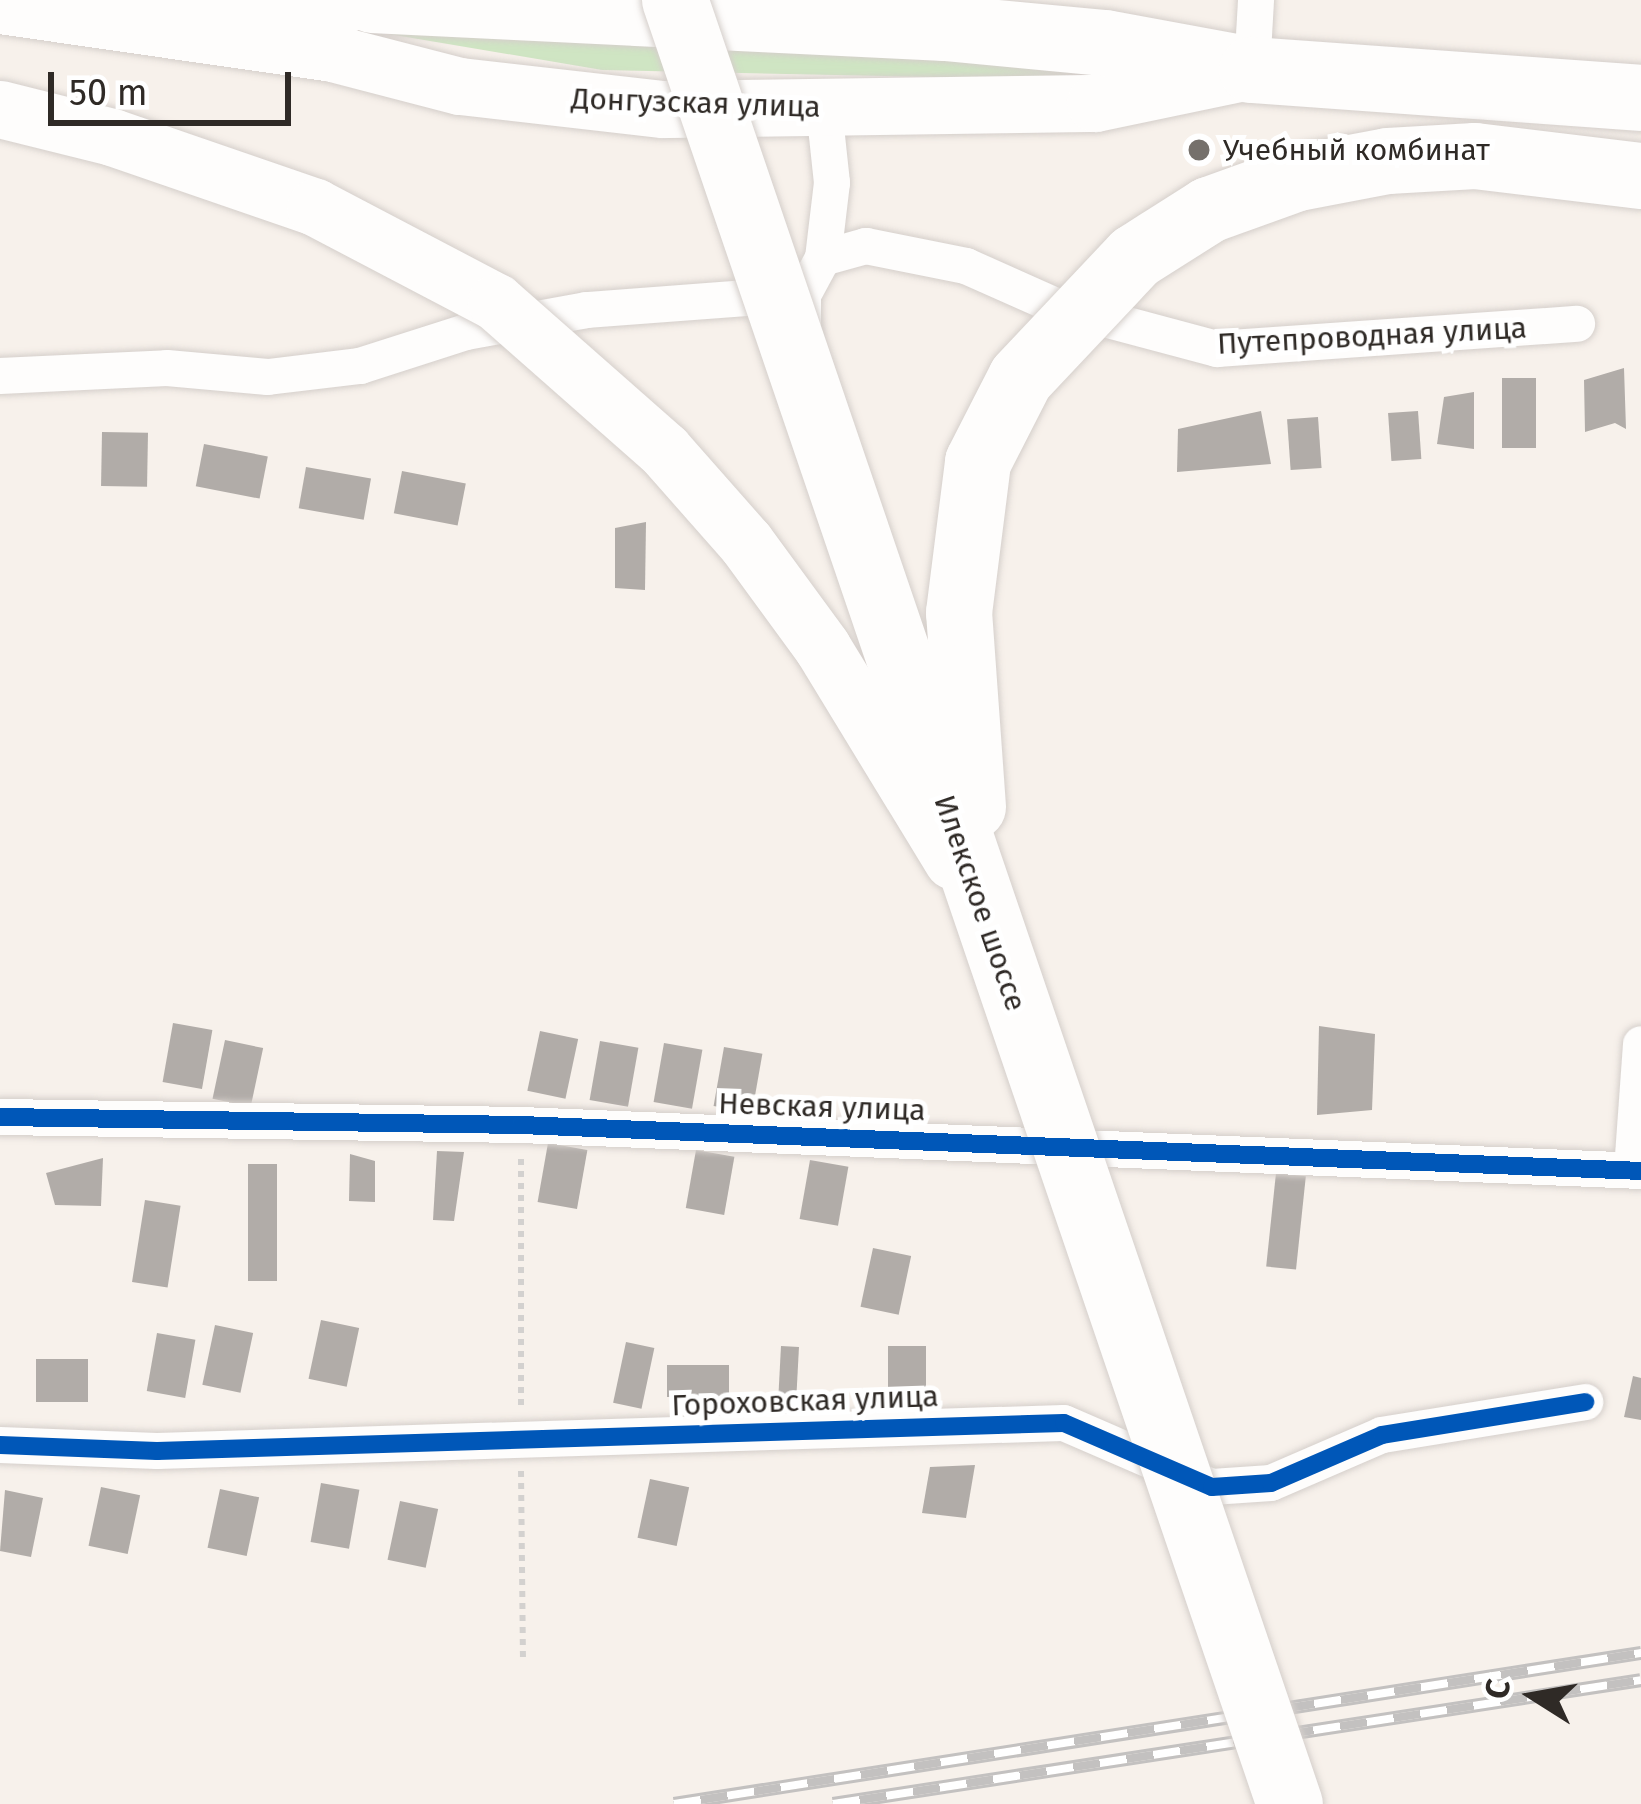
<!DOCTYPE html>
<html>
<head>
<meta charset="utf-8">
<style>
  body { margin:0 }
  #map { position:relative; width:1641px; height:1804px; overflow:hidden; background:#f7f1eb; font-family:"Fira Sans",sans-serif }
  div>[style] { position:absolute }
  .green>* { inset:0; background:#cfe5c3 }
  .building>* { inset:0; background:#b1aca8; transform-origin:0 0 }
  .path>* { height:6px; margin-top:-3px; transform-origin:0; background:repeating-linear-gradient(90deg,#d3d1cf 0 6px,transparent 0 12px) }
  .roads { filter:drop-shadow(0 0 3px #d5cfcb) drop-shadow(0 0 3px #d5cfcb) }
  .street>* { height:36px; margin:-18px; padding:0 18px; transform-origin:18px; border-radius:18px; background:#fefdfc }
  .primary>* { height:57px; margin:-28.5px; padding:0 28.5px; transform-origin:28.5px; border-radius:28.5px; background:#fefdfc }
  .highway>* { height:66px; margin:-33px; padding:0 33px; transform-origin:33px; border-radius:33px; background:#fefdfc }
  .rail>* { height:14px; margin-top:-7px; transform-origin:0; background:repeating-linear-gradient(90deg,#fff 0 27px,#c3c1c0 0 54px); box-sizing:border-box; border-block:3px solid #c3c1c0 }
  .bridges { filter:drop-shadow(0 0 3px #d5cfcb) drop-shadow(0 0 3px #d5cfcb) }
  .primary-bridge>* { height:57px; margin:-28.5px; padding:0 28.5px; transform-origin:28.5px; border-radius:28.5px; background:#fefdfc }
  .highway-bridge>* { height:66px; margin:-33px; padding:0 33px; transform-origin:33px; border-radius:33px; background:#fefdfc }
  .cycleway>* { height:18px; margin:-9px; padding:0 9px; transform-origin:9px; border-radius:9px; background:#0057b8 }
  .dots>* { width:33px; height:33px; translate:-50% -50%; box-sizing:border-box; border:6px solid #fff; border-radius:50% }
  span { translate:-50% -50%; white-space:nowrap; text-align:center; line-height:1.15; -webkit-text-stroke:10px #fff; paint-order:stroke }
  .street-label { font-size:30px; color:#2f2a26 }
  .poi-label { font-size:30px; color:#2f2a26 }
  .left { translate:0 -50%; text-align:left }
  .north { position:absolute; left:1473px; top:1636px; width:120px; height:120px; -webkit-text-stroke:9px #fff; paint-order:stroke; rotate:281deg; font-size:33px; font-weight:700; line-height:48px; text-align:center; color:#2f2a26 }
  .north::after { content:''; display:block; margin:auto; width:42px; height:54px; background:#2f2a26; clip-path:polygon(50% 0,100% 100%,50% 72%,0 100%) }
  .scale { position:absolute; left:48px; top:72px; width:243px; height:54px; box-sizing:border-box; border:6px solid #2f2a26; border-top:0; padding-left:15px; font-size:36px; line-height:42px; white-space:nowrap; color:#2f2a26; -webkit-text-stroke:9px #fff; paint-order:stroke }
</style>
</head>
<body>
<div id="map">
  <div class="green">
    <i style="clip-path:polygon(306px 20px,1168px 66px,1073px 80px,602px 70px)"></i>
  </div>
  <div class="building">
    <i style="clip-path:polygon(1624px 368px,1626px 429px,1615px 423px,1585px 432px,1584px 380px)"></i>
    <i style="left:1502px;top:378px;width:34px;height:70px"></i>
    <i style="clip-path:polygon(1474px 392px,1474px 449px,1437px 444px,1444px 397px)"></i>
    <i style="clip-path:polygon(1261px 411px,1271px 464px,1177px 472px,1178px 429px)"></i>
    <i style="left:1418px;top:411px;width:48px;height:30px;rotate:86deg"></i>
    <i style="left:1318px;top:417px;width:51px;height:31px;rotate:86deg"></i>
    <i style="left:102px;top:432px;width:46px;height:54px;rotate:1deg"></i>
    <i style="left:204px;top:444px;width:65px;height:43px;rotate:11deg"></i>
    <i style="left:306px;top:467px;width:66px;height:42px;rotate:10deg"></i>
    <i style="left:402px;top:471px;width:65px;height:43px;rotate:11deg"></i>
    <i style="clip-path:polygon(646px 522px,645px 590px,615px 588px,615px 528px)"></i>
    <i style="left:173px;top:1023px;width:40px;height:60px;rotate:10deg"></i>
    <i style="clip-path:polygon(1319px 1026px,1375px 1034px,1372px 1110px,1317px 1115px)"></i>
    <i style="left:540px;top:1031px;width:39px;height:61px;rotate:12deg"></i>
    <i style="left:225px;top:1040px;width:39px;height:60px;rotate:12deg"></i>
    <i style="left:600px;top:1041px;width:39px;height:60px;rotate:10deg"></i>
    <i style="left:664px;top:1043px;width:39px;height:60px;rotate:10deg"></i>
    <i style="left:724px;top:1047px;width:39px;height:60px;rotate:10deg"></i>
    <i style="left:548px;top:1143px;width:40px;height:60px;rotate:10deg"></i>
    <i style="left:696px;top:1150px;width:39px;height:59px;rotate:10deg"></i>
    <i style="clip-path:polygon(437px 1151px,464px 1152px,454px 1221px,433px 1220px)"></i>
    <i style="clip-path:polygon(350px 1154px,375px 1161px,375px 1202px,349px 1201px)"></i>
    <i style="clip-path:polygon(103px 1158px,101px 1206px,55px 1205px,46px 1173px)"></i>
    <i style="left:810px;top:1160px;width:39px;height:60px;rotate:10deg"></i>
    <i style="left:248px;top:1164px;width:29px;height:117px"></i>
    <i style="left:1276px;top:1173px;width:30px;height:94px;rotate:6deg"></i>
    <i style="left:145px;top:1200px;width:36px;height:83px;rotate:9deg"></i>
    <i style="left:873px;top:1248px;width:39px;height:60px;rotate:12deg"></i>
    <i style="left:321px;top:1320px;width:39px;height:60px;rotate:12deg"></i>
    <i style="left:215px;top:1325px;width:39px;height:61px;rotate:12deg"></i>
    <i style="left:157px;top:1333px;width:39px;height:59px;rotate:10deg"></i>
    <i style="left:626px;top:1342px;width:29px;height:62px;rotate:12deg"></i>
    <i style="left:781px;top:1346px;width:18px;height:51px;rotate:3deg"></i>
    <i style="left:888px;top:1346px;width:38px;height:47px"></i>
    <i style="left:36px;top:1359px;width:52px;height:43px"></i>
    <i style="left:667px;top:1365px;width:62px;height:32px"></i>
    <i style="clip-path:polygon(1633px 1376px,1641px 1378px,1641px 1420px,1624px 1417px)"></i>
    <i style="clip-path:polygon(975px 1465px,966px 1518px,922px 1513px,930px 1467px)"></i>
    <i style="left:650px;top:1479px;width:40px;height:60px;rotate:12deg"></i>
    <i style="left:321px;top:1483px;width:39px;height:60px;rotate:10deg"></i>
    <i style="left:101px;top:1487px;width:40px;height:60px;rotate:12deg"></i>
    <i style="left:220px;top:1489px;width:40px;height:60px;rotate:12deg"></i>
    <i style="clip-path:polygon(5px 1490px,43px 1498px,31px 1557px,0 1551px)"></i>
    <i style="left:400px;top:1501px;width:39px;height:60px;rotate:12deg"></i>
  </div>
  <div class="path">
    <i style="left:521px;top:1159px;width:250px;rotate:90deg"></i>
    <i style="left:521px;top:1471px;width:188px;rotate:89.4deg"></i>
  </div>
  <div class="roads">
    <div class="street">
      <i style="left:1252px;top:70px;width:70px;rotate:-86.7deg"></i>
      <i style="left:823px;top:258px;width:45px;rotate:-15.6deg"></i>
      <i style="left:866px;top:246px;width:102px;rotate:11.3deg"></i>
      <i style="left:966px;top:266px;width:98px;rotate:24deg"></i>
      <i style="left:1056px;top:306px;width:167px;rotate:15deg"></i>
      <i style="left:1217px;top:349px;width:361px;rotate:-4deg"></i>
      <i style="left:803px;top:332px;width:37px;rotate:-90deg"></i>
      <i style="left:803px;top:295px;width:42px;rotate:-61.6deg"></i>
      <i style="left:823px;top:258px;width:76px;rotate:-83.2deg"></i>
      <i style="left:832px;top:183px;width:75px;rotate:-96.1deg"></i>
      <i style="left:0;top:376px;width:167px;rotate:-2.7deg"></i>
      <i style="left:167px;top:368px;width:101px;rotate:5.1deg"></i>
      <i style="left:268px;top:377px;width:93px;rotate:-6.8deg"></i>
      <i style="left:360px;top:366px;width:111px;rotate:-17.8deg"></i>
      <i style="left:466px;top:332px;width:123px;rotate:-10.3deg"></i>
      <i style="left:587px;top:310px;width:202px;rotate:-4.3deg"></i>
      <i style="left:0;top:1117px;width:521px;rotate:0.88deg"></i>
      <i style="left:521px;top:1125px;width:1121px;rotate:2.35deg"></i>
      <i style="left:1632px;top:1170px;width:126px;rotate:-85.9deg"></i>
      <i style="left:0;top:1445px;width:157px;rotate:2.2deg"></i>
      <i style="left:157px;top:1451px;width:907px;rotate:-1.77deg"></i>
      <i style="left:1064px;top:1423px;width:161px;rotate:23.4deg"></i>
      <i style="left:1212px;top:1487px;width:59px;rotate:-3.9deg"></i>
      <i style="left:1271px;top:1483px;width:121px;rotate:-23.4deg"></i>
      <i style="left:1382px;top:1435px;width:206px;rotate:-9.2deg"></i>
    </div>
    <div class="primary">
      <i style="left:0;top:5px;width:335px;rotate:8.2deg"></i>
      <i style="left:332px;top:53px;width:132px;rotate:14.5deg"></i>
      <i style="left:460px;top:86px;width:204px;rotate:6.5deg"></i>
      <i style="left:663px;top:109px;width:432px;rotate:-0.8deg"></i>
      <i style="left:1095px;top:103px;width:156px;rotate:-11.8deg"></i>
    </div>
    <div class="highway">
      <i style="left:153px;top:0;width:192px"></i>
      <i style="left:372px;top:0;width:574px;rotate:2.8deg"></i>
      <i style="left:945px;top:28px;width:161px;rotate:5.4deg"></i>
      <i style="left:1105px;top:43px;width:149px;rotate:10.4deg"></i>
      <i style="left:1252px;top:70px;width:390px;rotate:4.1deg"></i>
    </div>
  </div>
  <div class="rail">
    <i style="left:674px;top:1804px;width:979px;rotate:-8.88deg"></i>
    <i style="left:833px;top:1804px;width:817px;rotate:-8.72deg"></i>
  </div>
  <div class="bridges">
    <div class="primary-bridge">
      <i style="left:0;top:109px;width:115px;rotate:14deg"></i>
      <i style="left:112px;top:137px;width:215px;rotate:19deg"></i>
      <i style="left:315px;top:207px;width:204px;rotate:27.7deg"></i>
      <i style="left:496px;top:302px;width:224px;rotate:41.4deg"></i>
      <i style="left:664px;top:450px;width:124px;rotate:48.6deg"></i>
      <i style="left:746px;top:543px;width:129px;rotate:53.8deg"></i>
      <i style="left:822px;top:647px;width:250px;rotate:58.6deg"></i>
    </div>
    <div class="highway-bridge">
      <i style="left:675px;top:0;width:1906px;rotate:71.18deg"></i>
      <i style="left:973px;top:807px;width:195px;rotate:-94.1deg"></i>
      <i style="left:959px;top:613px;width:152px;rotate:-82.8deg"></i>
      <i style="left:978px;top:462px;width:94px;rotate:-62.9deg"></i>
      <i style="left:1021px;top:378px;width:166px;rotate:-46.7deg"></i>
      <i style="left:1135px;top:257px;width:88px;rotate:-32.4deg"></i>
      <i style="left:1209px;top:210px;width:95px;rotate:-19.8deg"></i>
      <i style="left:1298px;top:178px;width:92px;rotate:-10.7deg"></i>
      <i style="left:1388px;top:161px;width:87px;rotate:-3.3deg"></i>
      <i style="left:1475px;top:156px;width:167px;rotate:6.9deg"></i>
    </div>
  </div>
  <div class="cycleway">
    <i style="left:0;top:1117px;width:521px;rotate:0.88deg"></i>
    <i style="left:521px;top:1125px;width:1121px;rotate:2.35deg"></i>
    <i style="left:0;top:1445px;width:157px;rotate:2.2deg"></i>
    <i style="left:157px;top:1451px;width:907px;rotate:-1.77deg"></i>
    <i style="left:1064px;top:1423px;width:161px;rotate:23.4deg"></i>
    <i style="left:1212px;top:1487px;width:59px;rotate:-3.9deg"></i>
    <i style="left:1271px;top:1483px;width:121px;rotate:-23.4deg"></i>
    <i style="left:1382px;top:1435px;width:206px;rotate:-9.2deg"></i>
  </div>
  <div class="dots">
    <i style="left:1199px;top:150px;background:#75706b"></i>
  </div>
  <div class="street-label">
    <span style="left:696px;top:103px;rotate:2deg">Донгузская улица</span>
    <span style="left:1372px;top:336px;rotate:-3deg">Путепроводная улица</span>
    <span style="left:980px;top:903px;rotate:71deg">Илекское шоссе</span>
    <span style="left:822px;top:1107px;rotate:2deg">Невская улица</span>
    <span style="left:805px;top:1401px;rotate:-2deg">Гороховская улица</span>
  </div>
  <div class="poi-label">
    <span class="left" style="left:1223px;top:150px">Учебный комбинат</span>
  </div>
  <div class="north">С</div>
  <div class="scale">50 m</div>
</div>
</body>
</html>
